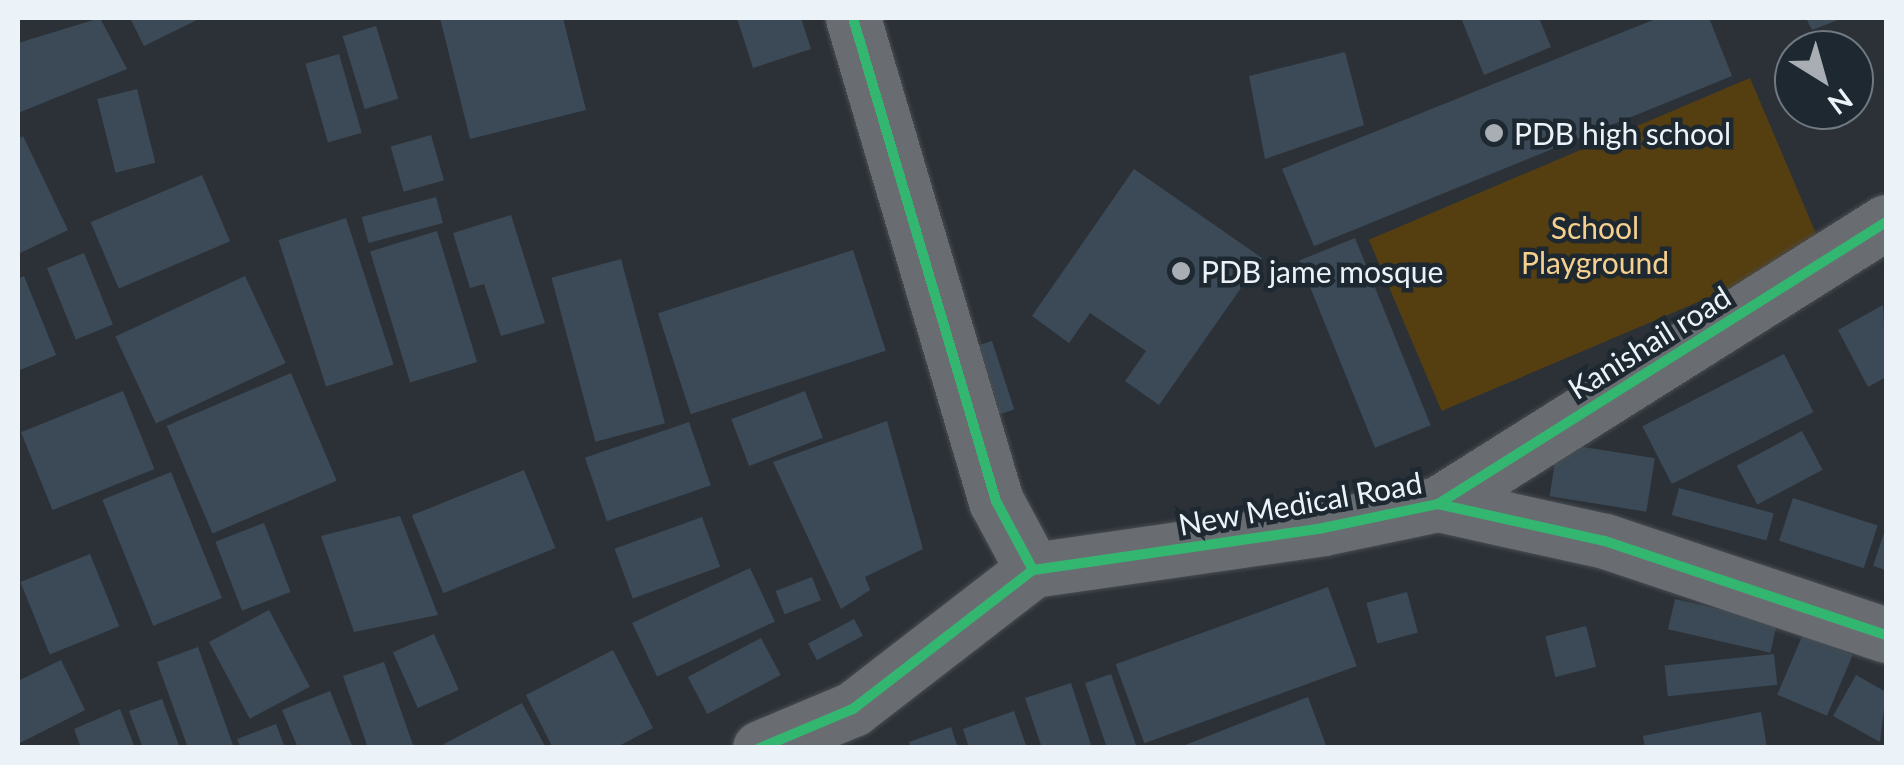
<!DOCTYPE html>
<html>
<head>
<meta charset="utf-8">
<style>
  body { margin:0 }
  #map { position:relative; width:1904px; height:765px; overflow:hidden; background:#2c3137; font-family:Lato,sans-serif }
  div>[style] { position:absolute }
  .green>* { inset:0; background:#553f11; transform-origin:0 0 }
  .building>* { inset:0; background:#3b4a56; transform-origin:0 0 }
  .roads { filter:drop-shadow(0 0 2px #484d52) drop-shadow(0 0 2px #484d52) }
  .minor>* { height:55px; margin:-27.5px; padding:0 27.5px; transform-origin:27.5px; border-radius:27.5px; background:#696d72 }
  .cycleway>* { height:10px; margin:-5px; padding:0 5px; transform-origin:5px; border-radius:5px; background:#33b770 }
  .dots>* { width:28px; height:28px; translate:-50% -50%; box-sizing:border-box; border:5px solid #1d2831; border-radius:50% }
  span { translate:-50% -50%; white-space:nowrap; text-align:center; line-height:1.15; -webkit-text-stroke:9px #1d2831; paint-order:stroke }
  .poi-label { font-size:30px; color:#ebf2f8 }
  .left { translate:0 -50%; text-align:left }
  .park-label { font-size:30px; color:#f6d08f }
  .street-label { font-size:30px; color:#ebf2f8 }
  .frame { position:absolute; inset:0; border:20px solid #ebf2f8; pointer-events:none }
  .north { position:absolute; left:1774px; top:30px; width:100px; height:100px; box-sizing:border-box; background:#1d2831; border:2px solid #6f7981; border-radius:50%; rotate:143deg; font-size:28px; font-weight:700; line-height:40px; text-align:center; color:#ebf2f8 }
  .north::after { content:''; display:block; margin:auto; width:35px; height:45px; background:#a8aeb4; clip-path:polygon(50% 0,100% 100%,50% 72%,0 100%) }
</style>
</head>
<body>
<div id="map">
  <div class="green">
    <i style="left:1750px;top:78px;width:186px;height:414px;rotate:67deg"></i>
  </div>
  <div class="building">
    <i style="clip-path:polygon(100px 18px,127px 69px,18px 113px,18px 43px)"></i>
    <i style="clip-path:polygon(130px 18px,201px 18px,144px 46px)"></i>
    <i style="clip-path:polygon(440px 18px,563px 18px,586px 110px,470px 139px)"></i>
    <i style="clip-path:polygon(737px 18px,801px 18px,811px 49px,753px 68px)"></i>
    <i style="clip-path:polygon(1461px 18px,1539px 18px,1551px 47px,1484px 75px)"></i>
    <i style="clip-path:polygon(1658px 18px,1709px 18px,1732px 76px,1314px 246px,1282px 169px)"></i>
    <i style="clip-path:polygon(1806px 18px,1843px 18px,1812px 30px)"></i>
    <i style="left:376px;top:26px;width:76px;height:35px;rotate:73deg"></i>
    <i style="clip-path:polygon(1345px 52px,1364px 125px,1265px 159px,1249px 76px)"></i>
    <i style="left:339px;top:54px;width:82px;height:35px;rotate:74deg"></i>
    <i style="left:137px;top:89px;width:76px;height:41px;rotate:76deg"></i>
    <i style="left:431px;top:135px;width:47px;height:42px;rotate:74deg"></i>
    <i style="clip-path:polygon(23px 136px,68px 230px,18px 254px,18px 139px)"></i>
    <i style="clip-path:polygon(1134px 169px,1262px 258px,1159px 405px,1125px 381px,1146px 351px,1090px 313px,1069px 343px,1032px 316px)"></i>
    <i style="left:202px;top:175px;width:72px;height:121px;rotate:67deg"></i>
    <i style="left:436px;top:197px;width:27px;height:77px;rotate:75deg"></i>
    <i style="clip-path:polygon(511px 215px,545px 323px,501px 336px,484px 284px,470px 288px,453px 233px)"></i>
    <i style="left:346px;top:218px;width:154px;height:71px;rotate:72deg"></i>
    <i style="left:437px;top:231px;width:137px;height:70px;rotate:73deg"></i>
    <i style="left:1355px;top:238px;width:202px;height:60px;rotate:68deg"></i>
    <i style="left:853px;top:250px;width:106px;height:205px;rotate:72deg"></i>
    <i style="left:84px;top:253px;width:77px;height:40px;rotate:68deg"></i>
    <i style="left:621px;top:259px;width:170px;height:72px;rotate:75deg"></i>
    <i style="clip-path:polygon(24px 276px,56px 355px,18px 371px,18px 279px)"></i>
    <i style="left:245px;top:276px;width:96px;height:143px;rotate:65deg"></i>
    <i style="clip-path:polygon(1883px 305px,1886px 377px,1868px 387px,1838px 330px)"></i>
    <i style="left:992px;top:341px;width:72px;height:30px;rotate:72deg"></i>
    <i style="left:1784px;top:354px;width:65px;height:159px;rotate:63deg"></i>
    <i style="left:291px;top:373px;width:117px;height:135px;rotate:67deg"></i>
    <i style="left:123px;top:391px;width:84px;height:110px;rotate:68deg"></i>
    <i style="left:805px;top:391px;width:50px;height:79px;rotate:69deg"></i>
    <i style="clip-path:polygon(887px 421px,923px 549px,865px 577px,870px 590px,841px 609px,773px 462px)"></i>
    <i style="left:689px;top:422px;width:67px;height:110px;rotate:71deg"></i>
    <i style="left:1802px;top:431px;width:44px;height:74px;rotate:62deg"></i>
    <i style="left:1558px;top:443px;width:98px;height:54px;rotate:9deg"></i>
    <i style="left:524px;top:470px;width:84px;height:121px;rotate:68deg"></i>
    <i style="left:171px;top:472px;width:136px;height:74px;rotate:68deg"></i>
    <i style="left:1679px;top:488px;width:98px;height:28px;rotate:15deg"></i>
    <i style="left:1793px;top:498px;width:89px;height:45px;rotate:18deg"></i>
    <i style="clip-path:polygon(400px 516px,438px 615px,354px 632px,321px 536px)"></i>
    <i style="left:702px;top:517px;width:53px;height:93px;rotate:70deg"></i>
    <i style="left:264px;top:523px;width:74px;height:52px;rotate:69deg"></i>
    <i style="clip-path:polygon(1886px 527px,1886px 570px,1873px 566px)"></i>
    <i style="left:90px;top:554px;width:78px;height:75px;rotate:68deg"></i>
    <i style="left:750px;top:568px;width:59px;height:130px;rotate:65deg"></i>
    <i style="left:812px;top:577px;width:25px;height:39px;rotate:69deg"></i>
    <i style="left:1328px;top:587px;width:84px;height:226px;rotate:70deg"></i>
    <i style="left:1407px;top:592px;width:42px;height:42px;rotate:75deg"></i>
    <i style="left:1675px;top:599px;width:105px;height:31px;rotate:13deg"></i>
    <i style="left:269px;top:610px;width:87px;height:68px;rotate:62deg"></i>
    <i style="left:854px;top:619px;width:19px;height:52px;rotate:62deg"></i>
    <i style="left:1586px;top:626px;width:42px;height:42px;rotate:76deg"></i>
    <i style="left:434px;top:634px;width:61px;height:45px;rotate:66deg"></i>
    <i style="left:1803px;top:634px;width:54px;height:66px;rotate:23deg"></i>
    <i style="left:761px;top:638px;width:42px;height:83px;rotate:62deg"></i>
    <i style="clip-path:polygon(198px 647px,234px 748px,188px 748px,157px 662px)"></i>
    <i style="clip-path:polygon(613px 650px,653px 728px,615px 748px,553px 748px,526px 695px)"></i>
    <i style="left:1774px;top:654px;width:31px;height:110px;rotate:84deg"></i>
    <i style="clip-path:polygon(61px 660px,85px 710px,18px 744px,18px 681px)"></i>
    <i style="clip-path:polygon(384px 662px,414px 748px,368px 748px,343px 676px)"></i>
    <i style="clip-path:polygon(1111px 674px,1137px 748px,1107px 748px,1085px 683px)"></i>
    <i style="clip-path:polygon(1856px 675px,1886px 692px,1880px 742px,1833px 716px)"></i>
    <i style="clip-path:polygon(1071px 683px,1092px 748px,1042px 748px,1025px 698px)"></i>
    <i style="clip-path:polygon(330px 691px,353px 748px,298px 748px,282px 710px)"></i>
    <i style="clip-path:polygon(1308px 697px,1327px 748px,1180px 748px,1180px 747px)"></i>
    <i style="clip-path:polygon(162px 699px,180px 748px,143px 748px,129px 711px)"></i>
    <i style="clip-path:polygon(522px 703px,546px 748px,446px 748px,444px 744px)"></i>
    <i style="clip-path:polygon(120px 709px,135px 748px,81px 748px,74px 729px)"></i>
    <i style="clip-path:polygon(1014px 711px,1027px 748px,969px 748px,963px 729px)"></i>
    <i style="clip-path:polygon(1761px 712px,1767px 748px,1645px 748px,1643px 736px)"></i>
    <i style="clip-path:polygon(276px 724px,285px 748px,241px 748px,237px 739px)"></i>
    <i style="clip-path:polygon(951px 727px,958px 748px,911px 748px,909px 742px)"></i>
  </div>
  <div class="roads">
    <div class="minor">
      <i style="left:853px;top:18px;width:504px;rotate:73.51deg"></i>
      <i style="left:996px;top:501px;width:78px;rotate:61.8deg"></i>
      <i style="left:1438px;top:504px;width:529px;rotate:-32.19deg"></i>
      <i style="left:760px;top:748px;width:101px;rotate:-22.8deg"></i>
      <i style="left:853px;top:709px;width:227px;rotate:-37.7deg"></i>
      <i style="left:1033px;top:570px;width:293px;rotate:-8.2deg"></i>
      <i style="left:1323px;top:528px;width:117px;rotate:-11.8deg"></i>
      <i style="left:1438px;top:504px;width:171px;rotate:12.5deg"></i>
      <i style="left:1605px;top:541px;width:296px;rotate:18.5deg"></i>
    </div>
  </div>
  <div class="cycleway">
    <i style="left:853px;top:18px;width:504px;rotate:73.51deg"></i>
    <i style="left:996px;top:501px;width:78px;rotate:61.8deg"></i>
    <i style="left:1438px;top:504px;width:529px;rotate:-32.19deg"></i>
    <i style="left:760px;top:748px;width:101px;rotate:-22.8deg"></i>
    <i style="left:853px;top:709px;width:227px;rotate:-37.7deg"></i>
    <i style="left:1033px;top:570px;width:293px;rotate:-8.2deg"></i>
    <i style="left:1323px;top:528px;width:117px;rotate:-11.8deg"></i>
    <i style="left:1438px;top:504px;width:171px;rotate:12.5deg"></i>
    <i style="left:1605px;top:541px;width:296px;rotate:18.5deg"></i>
  </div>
  <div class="dots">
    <i style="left:1494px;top:133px;background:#a8aeb4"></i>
    <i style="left:1181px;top:271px;background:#a8aeb4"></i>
  </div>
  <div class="poi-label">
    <span class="left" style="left:1514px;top:133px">PDB high school</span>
    <span class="left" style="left:1201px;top:271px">PDB jame mosque</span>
  </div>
  <div class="park-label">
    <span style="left:1595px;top:244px">School<br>Playground</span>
  </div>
  <div class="street-label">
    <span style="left:1649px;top:342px;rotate:-32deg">Kanishail road</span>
    <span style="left:1300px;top:503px;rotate:-10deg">New Medical Road</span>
  </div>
  <div class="frame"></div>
  <div class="north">N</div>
</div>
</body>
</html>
